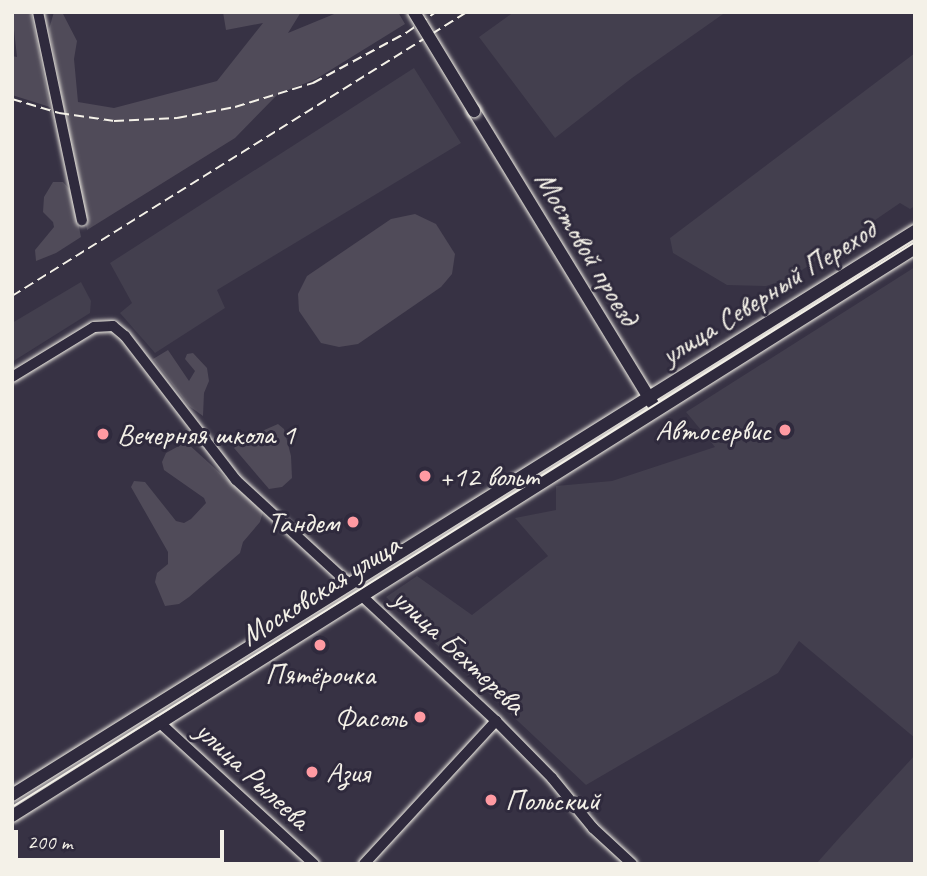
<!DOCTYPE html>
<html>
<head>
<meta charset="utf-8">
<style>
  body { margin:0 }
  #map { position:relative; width:927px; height:876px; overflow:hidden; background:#373244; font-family:Caveat,sans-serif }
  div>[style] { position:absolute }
  .built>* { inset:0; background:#433f4e }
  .green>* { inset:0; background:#504b59 }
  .roads { filter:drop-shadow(0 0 2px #f4f1e8) drop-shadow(0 0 2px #f4f1e8) }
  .minor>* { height:10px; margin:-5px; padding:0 5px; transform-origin:5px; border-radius:5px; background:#2f2a3d }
  .major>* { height:12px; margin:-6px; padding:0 6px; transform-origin:6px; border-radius:6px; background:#2f2a3d }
  .tram>* { height:2px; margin:-1px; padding:0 1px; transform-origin:1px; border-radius:1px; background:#f4f1e8 }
  .rail>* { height:2px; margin-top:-1px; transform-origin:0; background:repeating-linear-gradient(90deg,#f4f1e8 0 10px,transparent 0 15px) }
  .bridges { filter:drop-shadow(0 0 2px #f4f1e8) drop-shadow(0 0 2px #f4f1e8) }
  .major-bridge>* { height:12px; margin:-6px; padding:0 6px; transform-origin:6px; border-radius:6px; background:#2f2a3d }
  .dots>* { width:19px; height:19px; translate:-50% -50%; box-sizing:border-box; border:4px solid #2f2a3d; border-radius:50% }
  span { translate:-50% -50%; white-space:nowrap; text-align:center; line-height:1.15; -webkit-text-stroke:6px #2f2a3d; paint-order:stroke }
  .street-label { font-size:30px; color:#f4f1e8 }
  .poi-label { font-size:30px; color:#f4f1e8 }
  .right { translate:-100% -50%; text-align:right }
  .left { translate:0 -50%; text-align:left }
  .frame { position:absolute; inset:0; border:14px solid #f4f1e8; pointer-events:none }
  .scale { position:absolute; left:14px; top:830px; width:210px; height:32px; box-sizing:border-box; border:4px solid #f4f1e8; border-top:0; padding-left:9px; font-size:21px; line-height:24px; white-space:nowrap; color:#f4f1e8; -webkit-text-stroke:5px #2f2a3d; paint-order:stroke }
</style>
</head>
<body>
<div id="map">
  <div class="built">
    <i style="clip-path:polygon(514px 12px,726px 12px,632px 78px,555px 138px,479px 37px)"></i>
    <i style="clip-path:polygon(915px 53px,915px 206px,910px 209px,900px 203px,789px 279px,766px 286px,727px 285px,673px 253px,670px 238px)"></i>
    <i style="clip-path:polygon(414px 68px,461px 143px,217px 290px,225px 308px,155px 353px,120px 313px,132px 303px,110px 263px)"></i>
    <i style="clip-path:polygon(915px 267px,915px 738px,799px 641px,778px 673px,586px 785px,386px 597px,417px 576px,472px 615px,548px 556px,515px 518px,556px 510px,556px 486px,612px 481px,715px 447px,686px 412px)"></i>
    <i style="clip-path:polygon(81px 282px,91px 301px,90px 313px,12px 362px,12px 323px)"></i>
    <i style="clip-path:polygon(915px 755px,915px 864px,816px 864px,840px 837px)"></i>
  </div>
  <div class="green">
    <i style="clip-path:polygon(12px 12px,31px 12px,50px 107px,12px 95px,12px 56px,17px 57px)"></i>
    <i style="clip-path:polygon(54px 12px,62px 12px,77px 41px,74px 59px,78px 102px,114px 108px,217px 81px,263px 23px,226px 30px,223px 12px,301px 12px,288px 33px,339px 12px,398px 12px,405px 24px,316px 79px,278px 94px,235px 138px,87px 230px,49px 29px)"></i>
    <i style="clip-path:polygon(53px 182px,63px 182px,72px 192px,81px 237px,56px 253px,36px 261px,35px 250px,54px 227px,53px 222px,43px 212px,44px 197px)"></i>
    <i style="clip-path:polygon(415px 214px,436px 224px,455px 254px,452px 274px,441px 287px,358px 344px,339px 347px,321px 343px,299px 311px,298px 294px,307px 276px,391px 219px)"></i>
    <i style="clip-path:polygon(168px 350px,189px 381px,195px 371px,185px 359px,187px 354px,193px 353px,207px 368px,209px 381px,204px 393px,203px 416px,189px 406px,153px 359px)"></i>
    <i style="clip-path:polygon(278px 424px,284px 429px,291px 456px,292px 478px,282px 487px,269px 489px,234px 448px,244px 439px)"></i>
    <i style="clip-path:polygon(186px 442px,263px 512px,260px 522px,243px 542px,240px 553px,189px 597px,179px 604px,165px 606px,155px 582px,157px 573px,168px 564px,168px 552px,131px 487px,134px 481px,145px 482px,176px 521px,184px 523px,191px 519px,206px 503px,204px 498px,164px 470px,162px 462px,166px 453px)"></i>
  </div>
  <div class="roads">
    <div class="minor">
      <i style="left:38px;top:12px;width:213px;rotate:78.1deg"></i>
      <i style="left:12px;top:377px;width:96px;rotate:-31.4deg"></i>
      <i style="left:94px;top:327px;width:19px;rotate:-3deg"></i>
      <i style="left:113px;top:326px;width:16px;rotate:40deg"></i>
      <i style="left:125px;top:336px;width:182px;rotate:52.4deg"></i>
      <i style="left:236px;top:480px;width:154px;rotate:42.6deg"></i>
      <i style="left:362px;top:596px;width:183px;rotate:43deg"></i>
      <i style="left:496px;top:721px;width:80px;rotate:45.5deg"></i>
      <i style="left:552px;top:778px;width:65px;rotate:50.6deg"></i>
      <i style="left:593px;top:828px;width:53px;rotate:42.7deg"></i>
      <i style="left:159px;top:722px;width:210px;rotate:42.5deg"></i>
      <i style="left:364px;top:864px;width:195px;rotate:-47.3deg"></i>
    </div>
    <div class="major">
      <i style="left:474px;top:111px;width:343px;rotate:58.6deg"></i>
      <i style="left:12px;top:795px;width:1065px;rotate:-31.99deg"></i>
      <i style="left:12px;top:816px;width:1067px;rotate:-32.17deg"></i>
    </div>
  </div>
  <div class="tram">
    <i style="left:12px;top:807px;width:1065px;rotate:-32.03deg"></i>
  </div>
  <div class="rail">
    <i style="left:12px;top:99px;width:49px;rotate:16.6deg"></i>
    <i style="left:59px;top:113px;width:56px;rotate:8.3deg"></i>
    <i style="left:114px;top:121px;width:63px;rotate:-2.7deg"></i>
    <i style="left:177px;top:118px;width:59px;rotate:-10.7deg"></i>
    <i style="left:235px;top:107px;width:82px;rotate:-17.1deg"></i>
    <i style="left:313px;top:83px;width:106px;rotate:-28.3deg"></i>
    <i style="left:406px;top:33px;width:37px;rotate:-35deg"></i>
    <i style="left:12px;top:296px;width:536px;rotate:-31.97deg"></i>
  </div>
  <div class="bridges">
    <div class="major-bridge">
      <i style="left:414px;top:12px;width:116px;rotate:58.8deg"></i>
    </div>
  </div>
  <div class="dots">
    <i style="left:785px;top:430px;background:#ff9aa2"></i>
    <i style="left:103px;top:434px;background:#ff9aa2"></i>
    <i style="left:425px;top:476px;background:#ff9aa2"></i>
    <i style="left:353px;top:522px;background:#ff9aa2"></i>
    <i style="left:320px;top:645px;background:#ff9aa2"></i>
    <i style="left:420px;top:717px;background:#ff9aa2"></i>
    <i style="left:312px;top:772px;background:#ff9aa2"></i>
    <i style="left:491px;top:800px;background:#ff9aa2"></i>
  </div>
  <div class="street-label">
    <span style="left:587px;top:248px;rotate:59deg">Мостовой проезд</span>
    <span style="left:768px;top:292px;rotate:-32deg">улица Северный Переход</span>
    <span style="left:320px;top:590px;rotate:-32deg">Московская улица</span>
    <span style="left:459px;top:651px;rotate:43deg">улица Бехтерева</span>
    <span style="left:253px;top:775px;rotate:43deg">улица Рылеева</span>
  </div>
  <div class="poi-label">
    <span class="right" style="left:771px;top:430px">Автосервис</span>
    <span class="left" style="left:117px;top:434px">Вечерняя школа 1</span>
    <span class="left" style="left:439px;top:476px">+12 вольт</span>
    <span class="right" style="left:339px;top:522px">Тандем</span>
    <span style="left:320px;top:674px">Пятёрочка</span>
    <span class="right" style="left:406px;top:717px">Фасоль</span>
    <span class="left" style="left:326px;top:772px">Азия</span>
    <span class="left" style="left:505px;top:800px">Польский</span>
  </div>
  <div class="frame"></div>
  <div class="scale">200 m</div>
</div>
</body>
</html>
